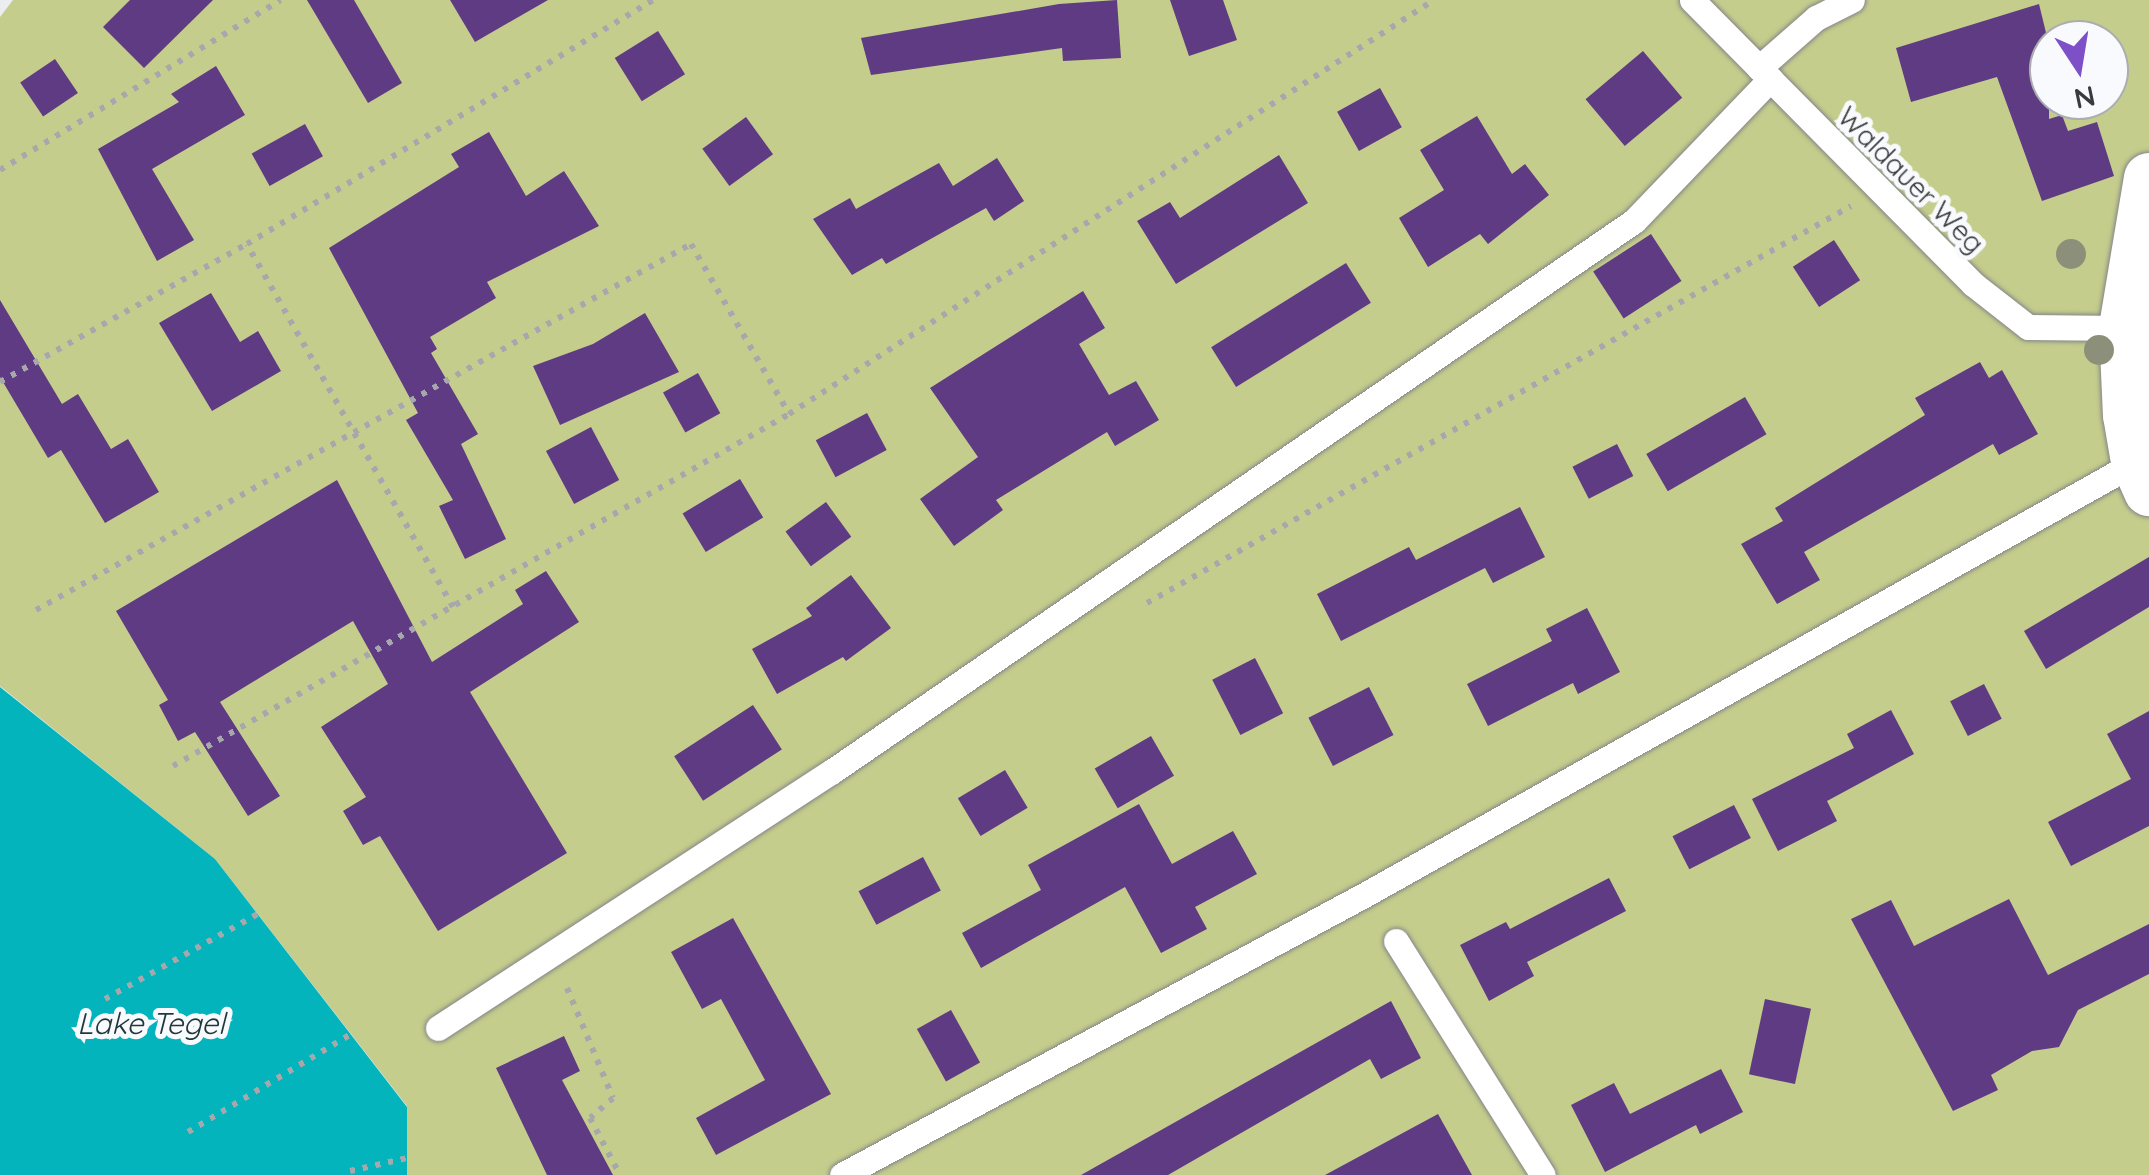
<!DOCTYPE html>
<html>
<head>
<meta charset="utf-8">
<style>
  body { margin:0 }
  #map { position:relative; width:2149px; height:1175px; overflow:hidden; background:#ebedf1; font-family:Quicksand,sans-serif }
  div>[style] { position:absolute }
  .green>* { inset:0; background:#c5cd8c }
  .water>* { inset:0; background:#04b4bc }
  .building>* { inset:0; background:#5e3b83; transform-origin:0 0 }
  .path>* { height:6px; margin-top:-3px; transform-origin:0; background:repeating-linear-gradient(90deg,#a7a8ac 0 5px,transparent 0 13px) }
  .roads { filter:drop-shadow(0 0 2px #848589) drop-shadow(0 0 2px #848589) }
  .service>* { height:25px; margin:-12.5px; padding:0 12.5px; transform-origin:12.5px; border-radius:12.5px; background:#fff }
  .minor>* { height:50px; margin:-25px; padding:0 25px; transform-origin:25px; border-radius:25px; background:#fff }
  .trees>* { width:30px; height:30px; margin:-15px; border-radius:50%; background:#8c907b }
  span { translate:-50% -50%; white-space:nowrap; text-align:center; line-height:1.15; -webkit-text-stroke:10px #f8fafe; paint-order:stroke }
  .street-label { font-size:28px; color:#3a3a3c }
  .water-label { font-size:30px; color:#1f3738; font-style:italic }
  .north { position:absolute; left:2029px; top:20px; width:100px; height:100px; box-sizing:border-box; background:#f8fafe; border:2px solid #acadb0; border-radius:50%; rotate:168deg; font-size:28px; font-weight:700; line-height:40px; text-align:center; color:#3a3a3c }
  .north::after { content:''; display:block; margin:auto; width:35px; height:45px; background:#7d50c8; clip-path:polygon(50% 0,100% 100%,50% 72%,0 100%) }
</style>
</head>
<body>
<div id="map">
  <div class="green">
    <i style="clip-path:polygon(evenodd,13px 0,2149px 0,2149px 1175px,407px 1175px,407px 1106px,215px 859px,0 686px,0 17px,13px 0,2049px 40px,2109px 40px,2109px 100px,2049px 100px,2049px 40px)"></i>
  </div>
  <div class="water">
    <i style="clip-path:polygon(0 687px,215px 859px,407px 1107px,407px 1175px,0 1175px)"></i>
  </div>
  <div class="building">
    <i style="clip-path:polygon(130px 0,213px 0,144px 68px,103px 27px)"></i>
    <i style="clip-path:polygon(307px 0,354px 0,402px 83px,368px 103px)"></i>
    <i style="clip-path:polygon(450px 0,548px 0,475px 42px)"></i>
    <i style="clip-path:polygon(1117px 0,1121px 58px,1063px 61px,1062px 48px,871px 75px,861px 38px,1059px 4px)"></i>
    <i style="clip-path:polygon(1170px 0,1223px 0,1237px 40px,1189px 56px)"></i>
    <i style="clip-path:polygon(2039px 4px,2049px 45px,2049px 119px,2062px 115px,2068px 131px,2097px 122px,2114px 176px,2042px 201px,1997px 77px,1911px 102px,1896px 48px)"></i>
    <i style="left:658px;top:31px;width:51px;height:51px;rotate:58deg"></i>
    <i style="left:1643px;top:51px;width:61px;height:75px;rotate:50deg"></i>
    <i style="left:55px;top:59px;width:41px;height:42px;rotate:56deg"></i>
    <i style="clip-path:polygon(216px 66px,245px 115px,152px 169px,194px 240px,157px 261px,98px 149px,179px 102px,171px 94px)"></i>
    <i style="left:1380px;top:88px;width:45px;height:49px;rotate:61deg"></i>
    <i style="clip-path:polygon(1477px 116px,1512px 174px,1525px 164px,1549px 195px,1488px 244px,1480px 234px,1428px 267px,1399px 218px,1444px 190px,1420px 150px)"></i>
    <i style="left:746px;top:117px;width:46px;height:54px;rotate:54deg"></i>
    <i style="left:305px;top:124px;width:37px;height:61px;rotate:61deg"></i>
    <i style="clip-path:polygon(489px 132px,526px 196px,564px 171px,599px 226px,487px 282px,496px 298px,430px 337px,437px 349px,431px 353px,478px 434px,461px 444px,506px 539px,465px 559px,439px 506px,453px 500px,406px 420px,418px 413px,329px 248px,459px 167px,451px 154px)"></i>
    <i style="clip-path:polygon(1279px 155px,1308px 203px,1176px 284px,1137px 221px,1170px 202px,1180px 218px)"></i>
    <i style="clip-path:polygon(997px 158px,1024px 201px,994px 221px,986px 208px,886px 264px,882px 258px,852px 275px,813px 219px,850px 198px,856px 209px,939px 163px,953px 186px)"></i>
    <i style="left:1651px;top:234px;width:56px;height:69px;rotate:57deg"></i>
    <i style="left:1834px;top:240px;width:48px;height:49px;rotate:57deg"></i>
    <i style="left:1346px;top:263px;width:47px;height:159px;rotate:58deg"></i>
    <i style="clip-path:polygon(1083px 291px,1105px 328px,1079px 344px,1109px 395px,1136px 381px,1159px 420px,1115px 446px,1107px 432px,996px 500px,1003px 510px,954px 546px,920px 499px,978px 457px,930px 388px)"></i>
    <i style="clip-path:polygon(211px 293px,240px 342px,258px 331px,281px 371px,212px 411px,159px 323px)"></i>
    <i style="clip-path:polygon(0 300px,62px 404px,78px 394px,111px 449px,128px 439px,159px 492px,105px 523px,61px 450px,48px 458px,0 377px)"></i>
    <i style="clip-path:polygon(645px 313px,679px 372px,560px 425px,533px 366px,593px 344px)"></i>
    <i style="clip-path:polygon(1980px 362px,1989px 378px,2002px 370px,2038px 434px,1999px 455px,1993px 444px,1804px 552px,1820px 580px,1777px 604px,1741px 544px,1783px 521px,1775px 508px,1925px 415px,1915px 398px)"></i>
    <i style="left:698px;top:373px;width:46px;height:40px;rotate:61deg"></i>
    <i style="left:1745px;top:397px;width:43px;height:114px;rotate:60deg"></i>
    <i style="left:867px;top:413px;width:42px;height:58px;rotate:62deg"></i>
    <i style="left:591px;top:427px;width:60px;height:51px;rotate:62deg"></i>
    <i style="left:1617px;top:444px;width:36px;height:50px;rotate:63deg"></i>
    <i style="left:740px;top:479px;width:45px;height:67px;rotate:59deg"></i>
    <i style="clip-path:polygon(337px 480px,432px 662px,523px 604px,515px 590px,546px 571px,579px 622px,470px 692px,567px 853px,438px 931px,380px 836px,363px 845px,343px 811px,366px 797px,321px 727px,388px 684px,353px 621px,220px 702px,280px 796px,248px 816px,195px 732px,178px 741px,159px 705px,168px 700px,116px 611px)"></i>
    <i style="left:826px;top:502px;width:43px;height:50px;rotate:54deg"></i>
    <i style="clip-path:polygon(1520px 507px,1545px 557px,1493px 583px,1485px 568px,1341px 641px,1317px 594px,1409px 547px,1416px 560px)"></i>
    <i style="clip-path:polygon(2149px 557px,2149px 607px,2046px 669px,2024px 631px)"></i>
    <i style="clip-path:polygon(851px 575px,891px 628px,846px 661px,843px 657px,777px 694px,752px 649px,812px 616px,806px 608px)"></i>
    <i style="clip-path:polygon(1587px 608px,1620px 672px,1578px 694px,1573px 683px,1488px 726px,1467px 684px,1552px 641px,1546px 629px)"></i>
    <i style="left:1255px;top:658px;width:62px;height:48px;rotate:63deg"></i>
    <i style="left:1984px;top:684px;width:39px;height:38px;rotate:63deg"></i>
    <i style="left:1369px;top:687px;width:54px;height:68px;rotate:63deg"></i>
    <i style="left:753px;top:705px;width:53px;height:94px;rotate:57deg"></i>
    <i style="clip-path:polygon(1891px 710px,1914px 754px,1827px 801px,1837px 821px,1778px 851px,1752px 799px,1854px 748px,1847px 734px)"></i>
    <i style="clip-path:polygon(2149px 711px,2149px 826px,2071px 866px,2048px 822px,2131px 779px,2107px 734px)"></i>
    <i style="left:1151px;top:736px;width:46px;height:65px;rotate:60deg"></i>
    <i style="left:1005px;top:770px;width:44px;height:55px;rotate:59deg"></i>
    <i style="clip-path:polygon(1139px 804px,1172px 864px,1233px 831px,1257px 874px,1195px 907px,1207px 929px,1161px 953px,1125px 887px,981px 968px,962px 933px,1041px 890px,1028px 865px)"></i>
    <i style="left:1734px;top:805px;width:37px;height:69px;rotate:63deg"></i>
    <i style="left:923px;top:857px;width:38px;height:73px;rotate:62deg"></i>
    <i style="clip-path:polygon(1609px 878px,1626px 911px,1527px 962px,1534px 976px,1489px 1001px,1460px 945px,1506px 922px,1510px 929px)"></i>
    <i style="clip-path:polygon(2009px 899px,2048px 975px,2149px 924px,2149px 974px,2078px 1010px,2059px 1047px,2032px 1051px,1991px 1075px,1998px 1090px,1953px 1111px,1851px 919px,1891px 900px,1914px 946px)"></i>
    <i style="clip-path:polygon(733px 918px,831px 1094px,716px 1155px,696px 1118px,765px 1080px,721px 999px,702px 1009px,671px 952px)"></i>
    <i style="left:1765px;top:999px;width:47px;height:77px;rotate:12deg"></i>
    <i style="clip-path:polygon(1391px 1001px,1421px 1058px,1381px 1079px,1370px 1059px,1168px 1175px,1081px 1175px)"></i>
    <i style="left:951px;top:1010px;width:60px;height:39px;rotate:61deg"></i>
    <i style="clip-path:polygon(564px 1036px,580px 1071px,562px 1080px,613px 1175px,547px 1175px,496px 1068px)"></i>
    <i style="clip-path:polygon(1721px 1069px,1743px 1112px,1700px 1134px,1696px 1125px,1605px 1172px,1571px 1105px,1614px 1083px,1630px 1114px)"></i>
    <i style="clip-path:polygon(1438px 1114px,1472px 1175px,1325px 1175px)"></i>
  </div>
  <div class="path">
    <i style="left:0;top:170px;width:328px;rotate:-31.2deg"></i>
    <i style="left:0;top:382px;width:283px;rotate:-29.2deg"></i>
    <i style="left:1147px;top:603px;width:808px;rotate:-29.42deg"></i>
    <i style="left:453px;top:607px;width:417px;rotate:-119.6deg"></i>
    <i style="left:247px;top:244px;width:474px;rotate:-31deg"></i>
    <i style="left:36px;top:610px;width:750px;rotate:-29.2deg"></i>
    <i style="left:691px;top:244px;width:196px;rotate:60deg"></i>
    <i style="left:173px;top:766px;width:709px;rotate:-29.74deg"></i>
    <i style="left:789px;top:414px;width:766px;rotate:-32.69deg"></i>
    <i style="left:567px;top:988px;width:119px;rotate:67.3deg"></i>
    <i style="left:613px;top:1098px;width:30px;rotate:139deg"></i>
    <i style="left:590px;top:1118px;width:64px;rotate:62.2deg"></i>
    <i style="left:105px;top:999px;width:175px;rotate:-29.1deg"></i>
    <i style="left:188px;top:1132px;width:190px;rotate:-31deg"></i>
    <i style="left:350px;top:1171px;width:58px;rotate:-12.8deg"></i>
  </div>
  <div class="roads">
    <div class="service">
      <i style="left:1692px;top:0;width:400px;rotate:45.3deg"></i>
      <i style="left:1973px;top:284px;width:70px;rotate:38deg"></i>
      <i style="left:2028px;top:327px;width:96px;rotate:0.6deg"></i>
      <i style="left:1759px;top:68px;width:76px;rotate:-41.3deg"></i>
      <i style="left:1816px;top:18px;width:40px;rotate:-26.6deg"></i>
      <i style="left:1396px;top:941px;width:276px;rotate:57.9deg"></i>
      <i style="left:438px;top:1028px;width:469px;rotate:-33.1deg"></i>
      <i style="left:831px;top:772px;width:974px;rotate:-34.46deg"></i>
      <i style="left:1634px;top:221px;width:197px;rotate:-46.2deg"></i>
      <i style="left:842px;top:1175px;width:595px;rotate:-28.2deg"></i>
      <i style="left:1366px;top:894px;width:883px;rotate:-29.29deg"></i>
    </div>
    <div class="minor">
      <i style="left:2149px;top:178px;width:152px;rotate:99.5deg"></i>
      <i style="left:2124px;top:328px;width:87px;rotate:87.4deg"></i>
      <i style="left:2128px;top:415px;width:48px;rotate:80.3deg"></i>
      <i style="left:2136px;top:462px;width:32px;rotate:66deg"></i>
    </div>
  </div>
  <div class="trees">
    <i style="left:2071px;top:254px"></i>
    <i style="left:2099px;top:350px"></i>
  </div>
  <div class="street-label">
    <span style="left:1911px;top:180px;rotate:45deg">Waldauer Weg</span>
  </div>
  <div class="water-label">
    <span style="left:151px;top:1023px">Lake Tegel</span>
  </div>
  <div class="north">N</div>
</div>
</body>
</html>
